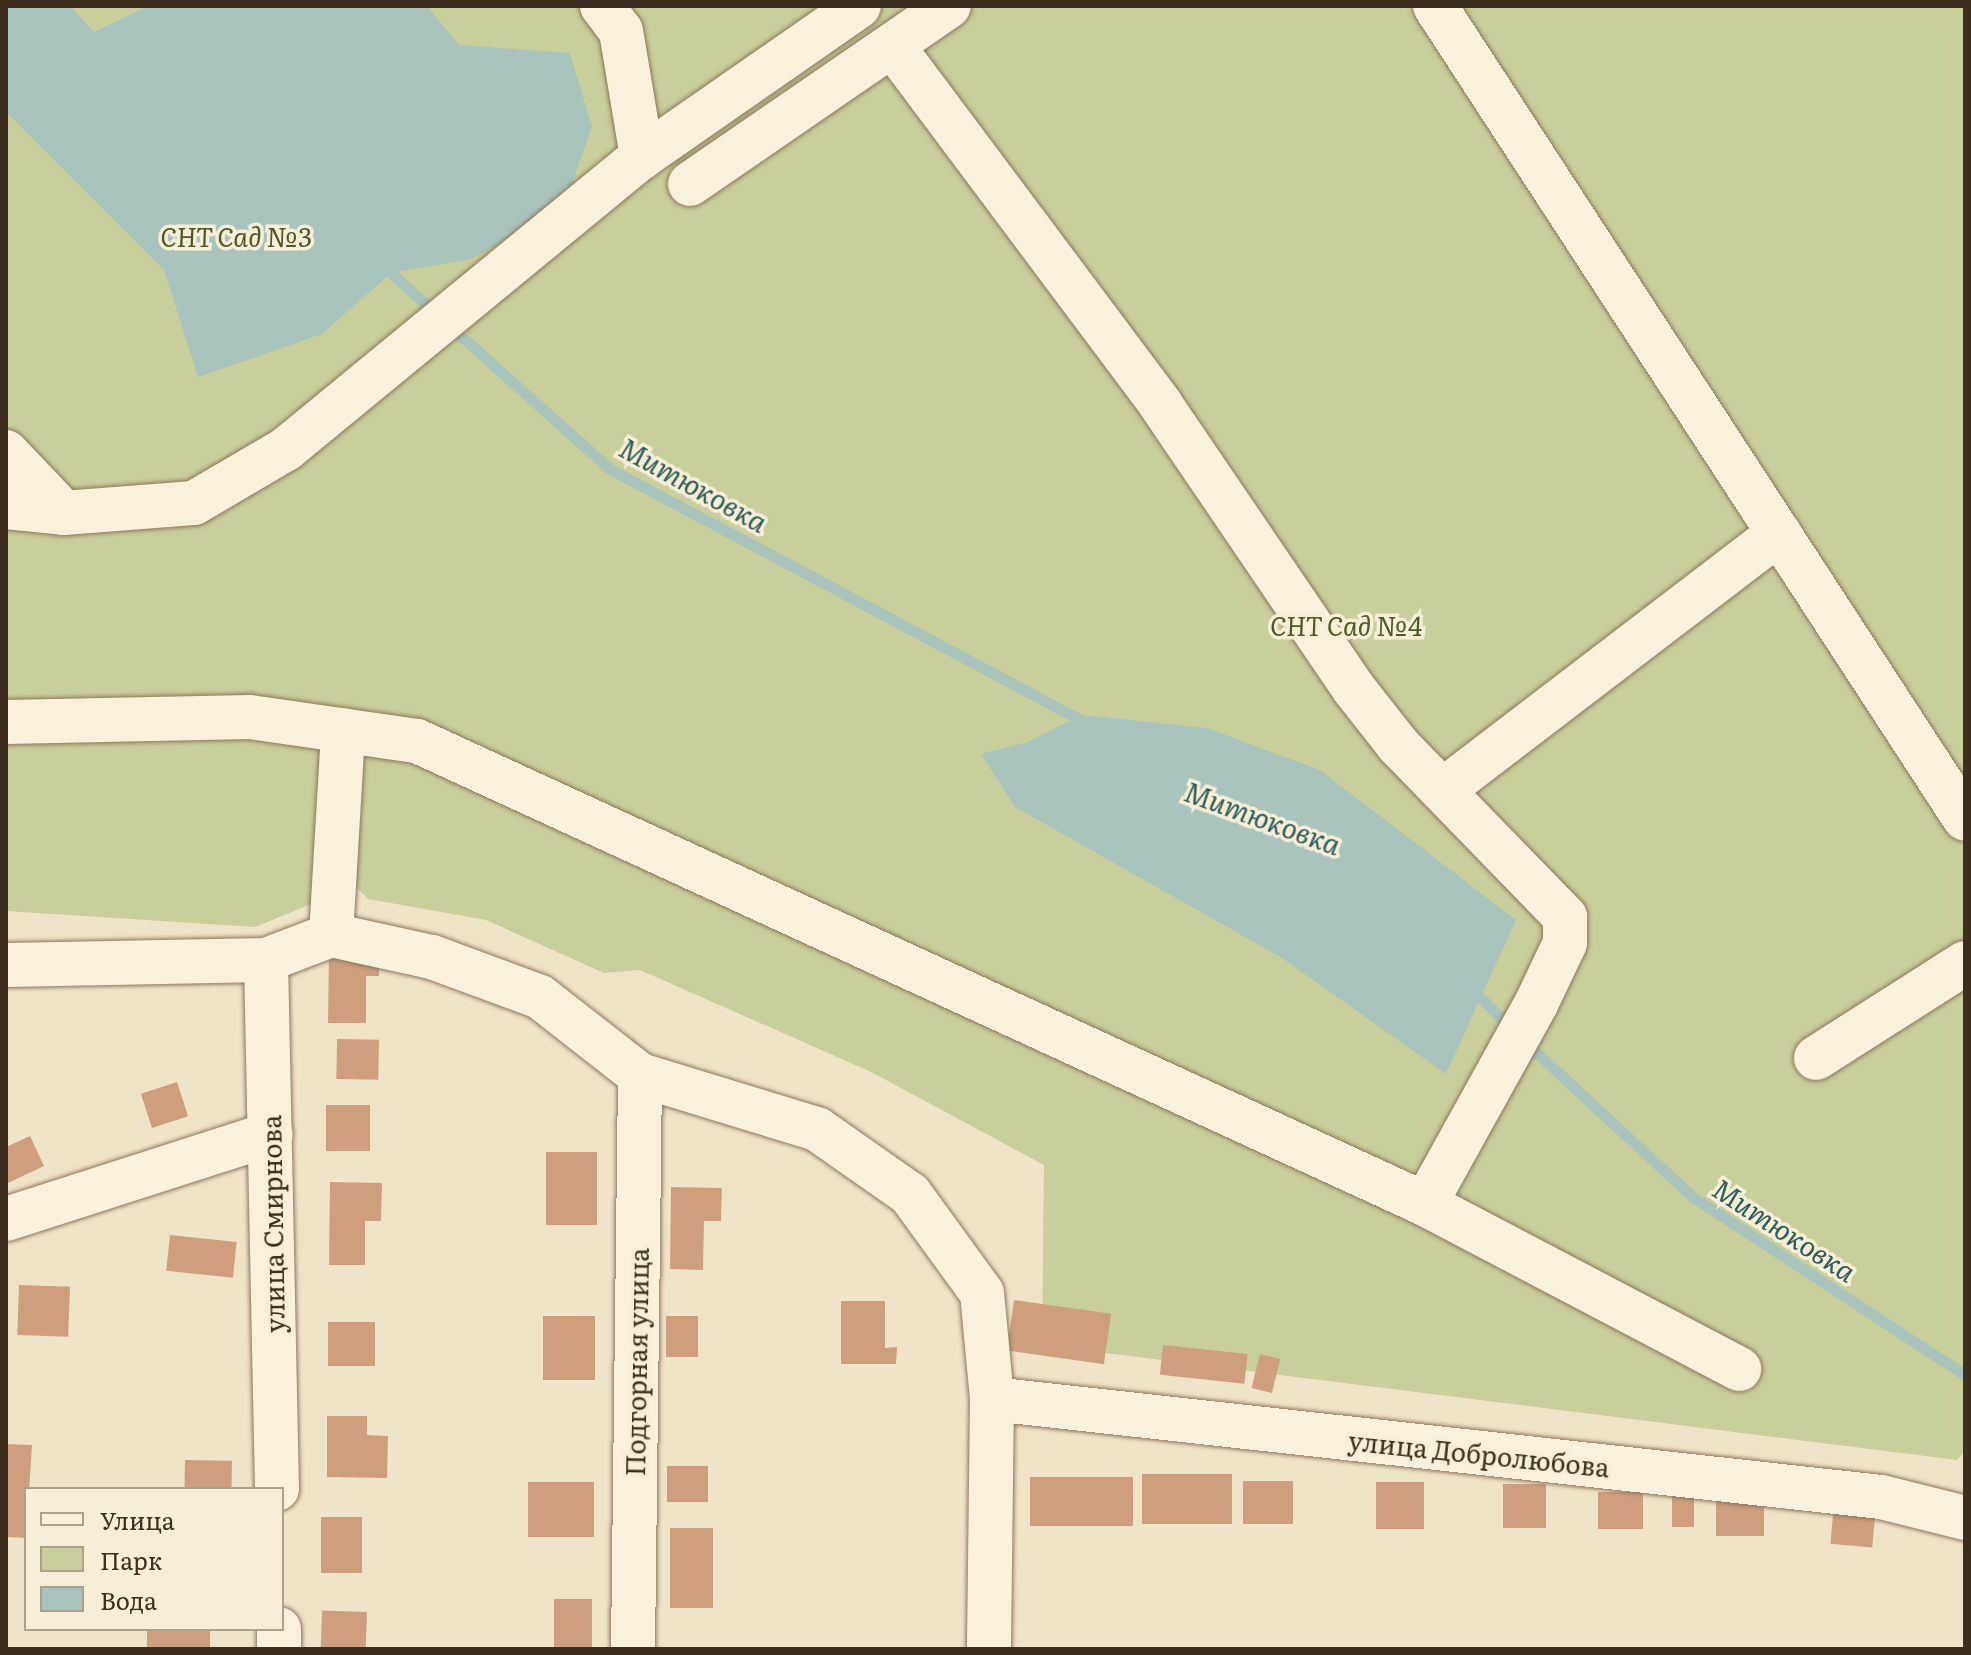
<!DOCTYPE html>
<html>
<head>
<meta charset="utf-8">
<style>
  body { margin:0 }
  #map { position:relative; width:1971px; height:1655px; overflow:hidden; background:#f0e4c8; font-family:Literata,serif }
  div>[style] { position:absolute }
  .green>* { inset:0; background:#c9cf9b }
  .water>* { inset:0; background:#a9c4bc }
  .stream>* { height:11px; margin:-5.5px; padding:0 5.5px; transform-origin:5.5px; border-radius:5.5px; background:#a9c4bc }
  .building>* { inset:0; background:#cf9f7d; transform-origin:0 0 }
  .roads { filter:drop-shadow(0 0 2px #8d765c) drop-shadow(0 0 2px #8d765c) }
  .minor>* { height:44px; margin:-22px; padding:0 22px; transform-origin:22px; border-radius:22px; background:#faf1dc }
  span { translate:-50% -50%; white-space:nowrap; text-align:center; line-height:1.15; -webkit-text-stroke:7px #f7eed8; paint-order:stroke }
  .park-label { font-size:26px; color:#4d5a26; font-style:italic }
  .street-label { font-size:26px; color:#3d2e20 }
  .water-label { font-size:28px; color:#2f5d5a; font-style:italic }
  .frame { position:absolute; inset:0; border:8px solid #3d2e20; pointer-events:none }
  .legend { position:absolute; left:24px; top:1487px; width:260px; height:144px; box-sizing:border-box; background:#f7eed8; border:2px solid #ada18e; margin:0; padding:10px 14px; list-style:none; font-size:24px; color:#3d2e20 }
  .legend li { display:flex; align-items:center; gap:16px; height:40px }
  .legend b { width:40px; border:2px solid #ada18e }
</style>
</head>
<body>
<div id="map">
  <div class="green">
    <i style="clip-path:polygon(6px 6px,1965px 6px,1965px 1451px,1957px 1460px,1042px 1345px,1044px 1165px,871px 1072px,640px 970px,604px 973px,486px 920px,368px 899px,355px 886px,255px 927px,6px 911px)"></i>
  </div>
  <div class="water">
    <i style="clip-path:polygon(6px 6px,70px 6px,94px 32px,148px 6px,427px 6px,459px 45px,570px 53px,592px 127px,568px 194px,527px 228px,471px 259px,391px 273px,322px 334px,198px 377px,164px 270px,6px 112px)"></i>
    <i style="clip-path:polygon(1081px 715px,1207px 728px,1320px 770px,1516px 920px,1446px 1074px,1282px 958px,1015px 807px,981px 754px,1028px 742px)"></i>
  </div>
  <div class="stream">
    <i style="left:391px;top:273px;width:63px;rotate:41.8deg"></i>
    <i style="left:451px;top:327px;width:213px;rotate:41.8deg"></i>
    <i style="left:610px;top:469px;width:544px;rotate:28.07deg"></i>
    <i style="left:1475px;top:992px;width:51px;rotate:45deg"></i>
    <i style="left:1526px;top:1043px;width:227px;rotate:42.7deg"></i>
    <i style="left:1693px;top:1197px;width:325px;rotate:33.2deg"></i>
  </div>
  <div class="building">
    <i style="clip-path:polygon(329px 948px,379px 948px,379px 976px,366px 976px,366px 1023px,328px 1023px)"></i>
    <i style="left:337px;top:1039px;width:42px;height:40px;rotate:1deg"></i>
    <i style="left:177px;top:1082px;width:36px;height:38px;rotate:72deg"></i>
    <i style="left:326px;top:1105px;width:44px;height:46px"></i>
    <i style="clip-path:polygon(30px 1136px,44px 1166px,6px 1184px,6px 1147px)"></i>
    <i style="left:546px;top:1152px;width:51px;height:73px"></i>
    <i style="clip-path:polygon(330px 1182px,382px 1183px,381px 1221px,365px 1221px,365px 1265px,329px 1265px)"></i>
    <i style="clip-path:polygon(671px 1187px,722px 1188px,721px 1221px,704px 1221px,703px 1270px,670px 1269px)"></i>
    <i style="left:170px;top:1235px;width:67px;height:36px;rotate:6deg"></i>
    <i style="left:19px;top:1285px;width:51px;height:50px;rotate:2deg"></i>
    <i style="left:1014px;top:1300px;width:98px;height:51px;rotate:8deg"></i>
    <i style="clip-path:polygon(841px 1301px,885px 1301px,885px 1348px,897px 1347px,896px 1364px,841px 1364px)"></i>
    <i style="left:543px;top:1316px;width:52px;height:64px"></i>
    <i style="left:666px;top:1316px;width:32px;height:41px"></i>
    <i style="left:328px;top:1322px;width:47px;height:44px"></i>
    <i style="left:1163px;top:1345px;width:85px;height:30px;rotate:6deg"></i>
    <i style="left:1260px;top:1354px;width:21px;height:35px;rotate:14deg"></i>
    <i style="clip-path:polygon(327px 1416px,367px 1416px,367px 1435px,388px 1436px,387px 1478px,327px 1477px)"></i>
    <i style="clip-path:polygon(6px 1444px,32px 1445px,26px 1538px,6px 1537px)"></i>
    <i style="left:185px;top:1460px;width:47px;height:29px;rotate:1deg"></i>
    <i style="left:667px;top:1466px;width:41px;height:36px"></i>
    <i style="left:1232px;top:1474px;width:50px;height:90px;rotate:90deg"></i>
    <i style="left:1030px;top:1477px;width:103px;height:49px"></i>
    <i style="left:1243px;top:1481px;width:50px;height:43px"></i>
    <i style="left:528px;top:1482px;width:66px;height:55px"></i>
    <i style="left:1376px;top:1482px;width:48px;height:47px"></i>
    <i style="left:1503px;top:1484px;width:43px;height:44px"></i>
    <i style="left:1598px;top:1492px;width:45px;height:37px"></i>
    <i style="left:1672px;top:1492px;width:22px;height:35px"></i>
    <i style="left:1716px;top:1495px;width:48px;height:41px"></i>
    <i style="left:1834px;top:1503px;width:42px;height:41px;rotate:5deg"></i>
    <i style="left:321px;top:1517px;width:41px;height:56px"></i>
    <i style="left:670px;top:1528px;width:43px;height:80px"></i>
    <i style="left:554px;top:1599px;width:38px;height:50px"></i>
    <i style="left:367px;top:1612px;width:37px;height:45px;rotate:92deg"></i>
    <i style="left:147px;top:1629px;width:63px;height:20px"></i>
  </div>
  <div class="roads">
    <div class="minor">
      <i style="left:602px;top:6px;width:31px;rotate:53deg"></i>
      <i style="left:621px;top:31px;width:128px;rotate:80.5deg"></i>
      <i style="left:1435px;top:6px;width:970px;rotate:56.9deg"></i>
      <i style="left:895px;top:49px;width:444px;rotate:53.2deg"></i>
      <i style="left:1161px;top:405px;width:343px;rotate:55.8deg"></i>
      <i style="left:1354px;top:689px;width:71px;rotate:51.8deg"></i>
      <i style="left:1398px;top:745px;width:240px;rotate:45.8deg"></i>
      <i style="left:1565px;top:917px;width:26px;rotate:90deg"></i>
      <i style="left:1565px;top:943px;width:68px;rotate:115.4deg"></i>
      <i style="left:1536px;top:1004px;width:229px;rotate:119deg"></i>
      <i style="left:690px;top:184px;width:314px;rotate:-34.5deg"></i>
      <i style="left:6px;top:452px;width:84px;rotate:46.4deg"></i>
      <i style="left:6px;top:507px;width:58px;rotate:5.9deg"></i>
      <i style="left:64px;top:513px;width:130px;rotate:-4.4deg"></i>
      <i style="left:194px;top:503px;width:107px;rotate:-30.4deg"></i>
      <i style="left:286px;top:449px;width:460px;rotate:-39.4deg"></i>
      <i style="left:642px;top:157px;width:264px;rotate:-34.8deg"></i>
      <i style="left:6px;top:722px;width:244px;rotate:-1.2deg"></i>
      <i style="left:250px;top:717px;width:169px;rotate:8.2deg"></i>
      <i style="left:417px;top:741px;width:1109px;rotate:24.67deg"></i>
      <i style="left:1425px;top:1204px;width:355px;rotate:27.7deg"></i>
      <i style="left:1443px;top:790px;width:423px;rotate:-37.4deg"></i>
      <i style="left:331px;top:935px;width:205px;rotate:-86.6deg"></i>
      <i style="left:266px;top:960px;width:529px;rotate:88.81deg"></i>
      <i style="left:6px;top:965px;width:260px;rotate:-1.1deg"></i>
      <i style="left:266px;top:960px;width:70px;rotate:-21deg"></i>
      <i style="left:331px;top:935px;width:103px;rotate:12.3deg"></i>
      <i style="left:432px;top:957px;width:115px;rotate:20.3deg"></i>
      <i style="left:540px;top:997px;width:127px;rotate:38deg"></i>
      <i style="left:640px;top:1075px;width:185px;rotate:17deg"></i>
      <i style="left:817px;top:1129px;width:113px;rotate:35deg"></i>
      <i style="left:910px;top:1194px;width:122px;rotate:54deg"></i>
      <i style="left:982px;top:1293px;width:106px;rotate:84.6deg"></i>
      <i style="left:992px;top:1399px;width:250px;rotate:90.7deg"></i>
      <i style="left:1816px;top:1058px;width:177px;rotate:-32.5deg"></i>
      <i style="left:6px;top:1219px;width:278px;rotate:-17.8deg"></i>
      <i style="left:992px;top:1399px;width:894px;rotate:6.29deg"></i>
      <i style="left:1881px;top:1497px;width:87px;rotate:14deg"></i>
      <i style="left:279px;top:1629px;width:20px;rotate:90deg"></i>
      <i style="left:633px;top:1649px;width:574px;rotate:-89.3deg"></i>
    </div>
  </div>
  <div class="park-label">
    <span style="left:236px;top:236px">СНТ Сад №3</span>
    <span style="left:1346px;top:625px">СНТ Сад №4</span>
  </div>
  <div class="street-label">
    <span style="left:272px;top:1224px;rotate:-91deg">улица Смирнова</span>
    <span style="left:636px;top:1362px;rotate:-89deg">Подгорная улица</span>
    <span style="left:1479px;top:1453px;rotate:6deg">улица Добролюбова</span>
  </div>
  <div class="water-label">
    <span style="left:694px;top:484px;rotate:29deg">Митюковка</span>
    <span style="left:1263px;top:817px;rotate:20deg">Митюковка</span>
    <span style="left:1785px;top:1229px;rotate:33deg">Митюковка</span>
  </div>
  <div class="frame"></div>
  <ul class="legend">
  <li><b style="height:10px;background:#faf1dc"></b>Улица</li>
  <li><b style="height:22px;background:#c9cf9b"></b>Парк</li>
  <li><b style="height:22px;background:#a9c4bc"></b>Вода</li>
  </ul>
</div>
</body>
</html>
